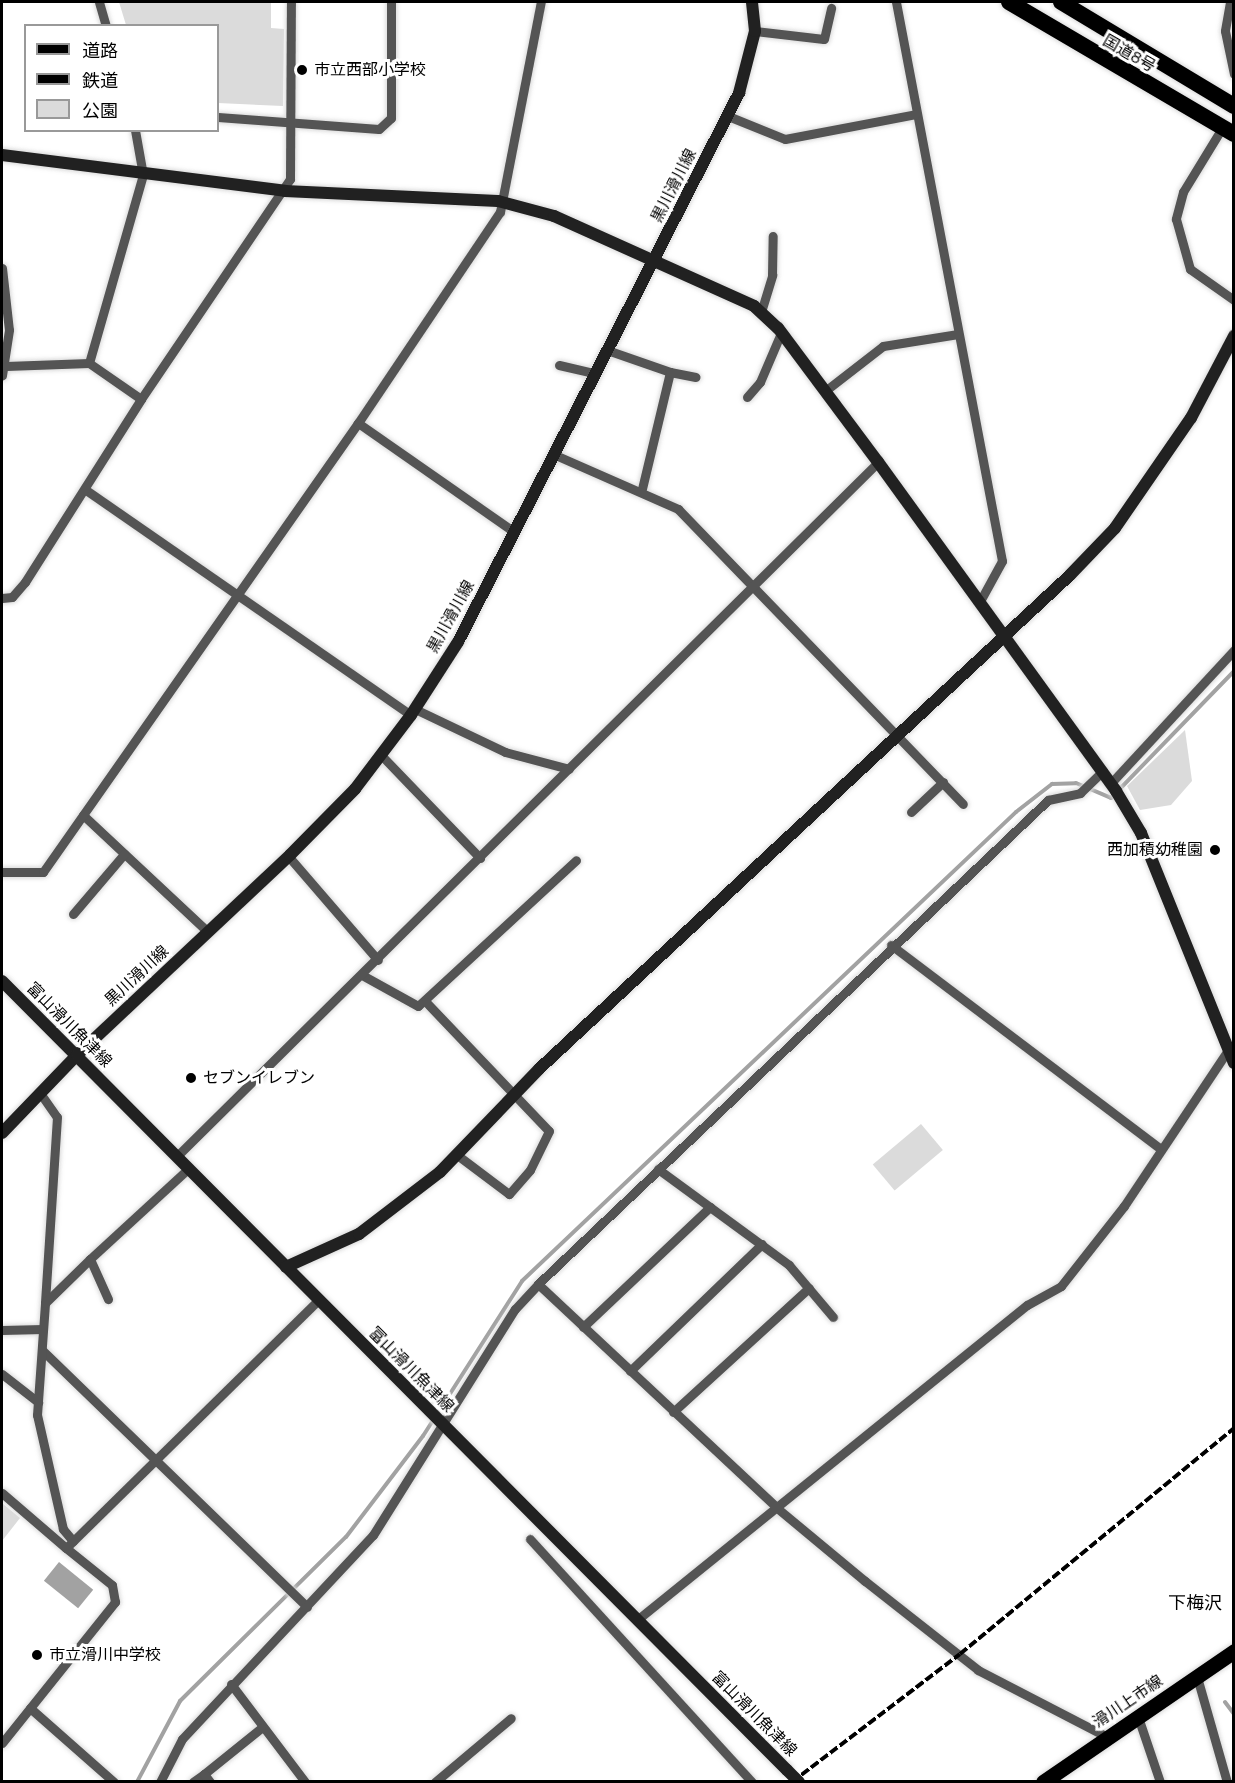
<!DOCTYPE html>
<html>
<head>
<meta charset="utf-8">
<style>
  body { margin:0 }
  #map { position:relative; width:1235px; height:1783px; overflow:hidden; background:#fff; font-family:"Nunito Sans","Noto Sans JP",sans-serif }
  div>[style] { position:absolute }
  .green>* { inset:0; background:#dbdbdb; transform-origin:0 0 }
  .water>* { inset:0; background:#a2a2a2; transform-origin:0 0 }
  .stream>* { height:4px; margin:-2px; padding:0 2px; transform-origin:2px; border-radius:2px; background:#a2a2a2 }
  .roads { filter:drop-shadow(0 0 2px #dbdbdb) drop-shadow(0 0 2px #dbdbdb) }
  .street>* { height:9px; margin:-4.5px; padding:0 4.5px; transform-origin:4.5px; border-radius:4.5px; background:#545454 }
  .secondary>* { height:12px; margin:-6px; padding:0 6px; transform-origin:6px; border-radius:6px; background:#212121 }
  .primary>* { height:15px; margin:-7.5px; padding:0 7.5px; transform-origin:7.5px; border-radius:7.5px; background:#000 }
  .highway>* { height:16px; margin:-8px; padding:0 8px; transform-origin:8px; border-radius:8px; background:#000 }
  .rail>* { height:4px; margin-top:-2px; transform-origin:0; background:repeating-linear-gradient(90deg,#000 0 9px,transparent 0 12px) }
  .secondary-bridge>* { height:12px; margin:-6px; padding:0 6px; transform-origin:6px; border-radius:6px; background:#212121 }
  .dots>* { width:16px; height:16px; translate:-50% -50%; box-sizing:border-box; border:3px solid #fff; border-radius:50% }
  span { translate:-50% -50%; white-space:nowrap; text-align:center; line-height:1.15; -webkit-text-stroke:6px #fff; paint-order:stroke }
  .street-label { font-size:16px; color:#000 }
  .poi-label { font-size:16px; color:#000 }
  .left { translate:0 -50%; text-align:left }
  .right { translate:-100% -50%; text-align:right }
  .neighbourhood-label { font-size:18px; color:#000 }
  .frame { position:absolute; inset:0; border:3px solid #000; pointer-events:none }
  .legend { position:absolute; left:24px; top:24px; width:195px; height:108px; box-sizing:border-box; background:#fff; border:2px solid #999; margin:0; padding:8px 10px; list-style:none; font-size:18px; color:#000 }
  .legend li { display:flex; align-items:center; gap:12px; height:30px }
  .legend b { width:30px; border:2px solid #999 }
</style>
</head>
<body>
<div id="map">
  <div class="green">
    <i style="clip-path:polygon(119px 2px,271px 2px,271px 28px,284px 29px,283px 106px,218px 103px,218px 26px,126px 25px)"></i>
    <i style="clip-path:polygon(1185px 730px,1192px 781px,1171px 805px,1140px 810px,1127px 786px)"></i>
    <i style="left:921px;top:1124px;width:34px;height:63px;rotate:50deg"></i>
    <i style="clip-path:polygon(2px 1503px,20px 1518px,2px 1541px)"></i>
  </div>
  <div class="water">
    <i style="left:59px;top:1562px;width:44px;height:24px;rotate:39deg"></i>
  </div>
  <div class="stream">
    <i style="left:1225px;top:1702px;width:15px;rotate:53deg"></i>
    <i style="left:137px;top:1782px;width:92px;rotate:-62deg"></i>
    <i style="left:180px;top:1701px;width:233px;rotate:-44.7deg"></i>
    <i style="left:346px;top:1537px;width:127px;rotate:-52.7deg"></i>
    <i style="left:423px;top:1436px;width:184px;rotate:-57.4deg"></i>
    <i style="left:522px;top:1281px;width:681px;rotate:-43.51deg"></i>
    <i style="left:1016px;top:812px;width:46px;rotate:-37.9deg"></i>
    <i style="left:1052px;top:784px;width:24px;rotate:-2deg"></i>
    <i style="left:1076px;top:783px;width:38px;rotate:23deg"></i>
    <i style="left:1111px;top:798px;width:177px;rotate:-45.9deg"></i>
  </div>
  <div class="roads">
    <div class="street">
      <i style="left:99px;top:2px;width:25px;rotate:74deg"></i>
      <i style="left:896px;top:2px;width:569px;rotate:79.26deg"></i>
      <i style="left:1002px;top:561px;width:48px;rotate:118.7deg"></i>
      <i style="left:1230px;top:2px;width:29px;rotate:100deg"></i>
      <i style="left:1225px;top:31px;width:44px;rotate:78.2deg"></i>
      <i style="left:755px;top:31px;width:69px;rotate:6.6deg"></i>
      <i style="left:824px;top:39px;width:32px;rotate:-77deg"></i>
      <i style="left:728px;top:116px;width:61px;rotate:22deg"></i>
      <i style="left:785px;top:139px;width:133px;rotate:-10.8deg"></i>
      <i style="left:218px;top:117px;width:161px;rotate:4.3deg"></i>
      <i style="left:379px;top:129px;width:16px;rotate:-43deg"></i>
      <i style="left:391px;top:118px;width:116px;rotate:-90deg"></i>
      <i style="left:1222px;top:128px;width:75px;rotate:121.4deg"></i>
      <i style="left:1183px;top:192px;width:28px;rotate:105deg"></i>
      <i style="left:1176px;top:219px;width:52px;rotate:74.4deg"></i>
      <i style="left:1190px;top:269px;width:54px;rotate:35.2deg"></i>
      <i style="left:2px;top:268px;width:62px;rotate:83.6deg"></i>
      <i style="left:9px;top:330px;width:46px;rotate:98.8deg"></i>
      <i style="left:761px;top:312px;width:39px;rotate:-73deg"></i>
      <i style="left:772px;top:275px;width:39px;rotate:-89deg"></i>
      <i style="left:607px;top:350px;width:67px;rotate:19.2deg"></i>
      <i style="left:670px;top:372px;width:120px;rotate:103.5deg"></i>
      <i style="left:89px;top:363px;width:196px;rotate:-74deg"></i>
      <i style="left:143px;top:175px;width:46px;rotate:-100.1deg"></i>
      <i style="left:559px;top:365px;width:36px;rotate:13deg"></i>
      <i style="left:670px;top:372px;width:26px;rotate:11deg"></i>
      <i style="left:825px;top:391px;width:73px;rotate:-37.8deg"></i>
      <i style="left:883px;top:346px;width:76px;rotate:-9.1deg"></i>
      <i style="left:747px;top:397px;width:20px;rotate:-49deg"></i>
      <i style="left:760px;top:382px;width:53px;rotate:-66.8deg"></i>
      <i style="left:141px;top:399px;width:266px;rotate:-55.9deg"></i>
      <i style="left:290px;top:179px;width:177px;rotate:-89.7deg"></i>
      <i style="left:358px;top:423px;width:254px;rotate:-56.1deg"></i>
      <i style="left:500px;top:212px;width:214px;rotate:-79deg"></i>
      <i style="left:553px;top:454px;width:137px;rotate:23.7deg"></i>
      <i style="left:678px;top:509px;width:410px;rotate:46deg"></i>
      <i style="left:86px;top:490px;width:395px;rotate:34.7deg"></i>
      <i style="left:2px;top:598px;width:10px;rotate:-6deg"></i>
      <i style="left:12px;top:597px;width:20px;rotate:-49deg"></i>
      <i style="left:25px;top:582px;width:217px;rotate:-57.6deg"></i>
      <i style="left:141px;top:399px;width:63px;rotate:-145.3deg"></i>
      <i style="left:89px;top:363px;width:83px;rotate:177.9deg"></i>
      <i style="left:415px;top:709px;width:100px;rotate:25.5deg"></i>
      <i style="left:505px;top:752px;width:66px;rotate:14.9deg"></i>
      <i style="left:381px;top:755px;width:143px;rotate:46.1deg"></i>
      <i style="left:1111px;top:783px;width:181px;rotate:-47.2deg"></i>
      <i style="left:911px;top:812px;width:44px;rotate:-43.2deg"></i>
      <i style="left:83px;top:815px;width:171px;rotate:43.1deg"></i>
      <i style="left:289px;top:857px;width:136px;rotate:49.2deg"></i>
      <i style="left:2px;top:872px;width:41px"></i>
      <i style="left:43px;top:872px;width:548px;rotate:-54.95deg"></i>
      <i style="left:358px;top:423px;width:190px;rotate:34.9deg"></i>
      <i style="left:73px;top:914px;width:79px;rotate:-49.6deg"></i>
      <i style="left:891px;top:945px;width:336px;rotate:37.1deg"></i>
      <i style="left:362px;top:975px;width:64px;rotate:29deg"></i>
      <i style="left:418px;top:1006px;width:215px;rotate:-42.7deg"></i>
      <i style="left:426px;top:1002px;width:178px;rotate:46.4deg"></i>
      <i style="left:549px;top:1131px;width:43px;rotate:116deg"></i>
      <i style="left:530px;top:1170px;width:32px;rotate:131deg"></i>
      <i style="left:509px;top:1194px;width:65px;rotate:-143.1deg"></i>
      <i style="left:40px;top:1093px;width:29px;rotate:55deg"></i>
      <i style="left:57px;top:1117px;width:186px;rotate:93.7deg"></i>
      <i style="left:177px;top:1156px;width:986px;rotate:-44.71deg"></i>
      <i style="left:658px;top:1169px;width:162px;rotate:36.2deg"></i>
      <i style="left:789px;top:1265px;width:68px;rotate:49.8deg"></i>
      <i style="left:90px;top:1259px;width:134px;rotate:-42.6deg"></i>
      <i style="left:538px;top:1284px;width:328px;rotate:43.1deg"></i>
      <i style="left:777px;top:1508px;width:114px;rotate:39.7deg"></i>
      <i style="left:865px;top:1581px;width:144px;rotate:38.2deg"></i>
      <i style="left:978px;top:1670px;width:145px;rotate:27.4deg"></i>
      <i style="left:583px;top:1327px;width:175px;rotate:-43.4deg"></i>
      <i style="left:2px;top:1330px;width:41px;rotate:-1.4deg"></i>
      <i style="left:42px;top:1350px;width:369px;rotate:44.1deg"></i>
      <i style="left:630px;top:1371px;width:183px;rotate:-43.9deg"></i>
      <i style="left:2px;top:1374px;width:46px;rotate:37.9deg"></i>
      <i style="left:673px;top:1412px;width:184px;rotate:-42.4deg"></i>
      <i style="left:2px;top:1493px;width:84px;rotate:40.7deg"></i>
      <i style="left:530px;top:1539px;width:329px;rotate:47.6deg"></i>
      <i style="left:73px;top:1541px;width:16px;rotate:-130deg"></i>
      <i style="left:63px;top:1529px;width:117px;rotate:-102.8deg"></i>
      <i style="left:37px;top:1415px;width:112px;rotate:-85.9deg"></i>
      <i style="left:45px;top:1303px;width:63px;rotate:-44.4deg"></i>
      <i style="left:90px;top:1259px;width:44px;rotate:65.8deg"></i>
      <i style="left:637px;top:1620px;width:501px;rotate:-38.93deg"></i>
      <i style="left:1027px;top:1305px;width:39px;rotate:-29deg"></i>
      <i style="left:1061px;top:1286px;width:102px;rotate:-51.8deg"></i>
      <i style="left:1124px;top:1206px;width:187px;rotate:-56.3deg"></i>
      <i style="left:1197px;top:1677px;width:109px;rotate:74.1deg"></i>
      <i style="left:231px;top:1684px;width:123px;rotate:52.9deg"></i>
      <i style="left:30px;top:1708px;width:112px;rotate:41.4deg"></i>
      <i style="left:1138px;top:1717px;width:69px;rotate:71.3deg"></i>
      <i style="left:2px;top:1743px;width:181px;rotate:-51.3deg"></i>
      <i style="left:115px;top:1602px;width:17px;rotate:-100deg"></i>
      <i style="left:112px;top:1585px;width:59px;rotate:-141.2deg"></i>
      <i style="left:66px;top:1548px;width:355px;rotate:-44.5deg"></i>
      <i style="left:204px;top:1774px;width:73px;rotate:-38.9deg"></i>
      <i style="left:160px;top:1782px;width:48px;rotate:-62.9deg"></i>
      <i style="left:182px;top:1739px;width:279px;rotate:-46.9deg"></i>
      <i style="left:373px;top:1535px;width:267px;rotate:-57.9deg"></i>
      <i style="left:515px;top:1309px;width:34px;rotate:-47deg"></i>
      <i style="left:538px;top:1284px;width:703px;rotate:-43.5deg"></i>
      <i style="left:1048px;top:800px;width:33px;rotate:-12deg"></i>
      <i style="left:1080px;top:793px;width:32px;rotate:-44deg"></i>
      <i style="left:193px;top:1782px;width:14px;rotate:-36deg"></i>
      <i style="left:204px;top:1774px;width:10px;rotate:53deg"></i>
      <i style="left:435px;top:1782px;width:99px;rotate:-40.1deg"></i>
    </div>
    <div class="secondary">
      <i style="left:2px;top:155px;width:285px;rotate:7.2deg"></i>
      <i style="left:285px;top:191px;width:213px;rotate:2.7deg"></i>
      <i style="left:498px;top:201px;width:58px;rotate:15deg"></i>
      <i style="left:554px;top:216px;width:219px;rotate:24.2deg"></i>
      <i style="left:754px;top:306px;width:33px;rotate:43deg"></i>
      <i style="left:778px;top:328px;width:167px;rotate:53.3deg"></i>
      <i style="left:878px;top:462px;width:406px;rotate:54.1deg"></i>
      <i style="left:1116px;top:791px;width:49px;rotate:59.2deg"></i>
      <i style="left:1141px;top:833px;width:248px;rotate:68deg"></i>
      <i style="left:2px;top:981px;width:1113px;rotate:45.15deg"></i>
      <i style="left:2px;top:1133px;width:108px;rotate:-46.1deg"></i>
      <i style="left:77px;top:1055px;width:292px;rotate:-43.2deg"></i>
      <i style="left:290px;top:855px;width:93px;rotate:-45.4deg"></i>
      <i style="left:355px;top:789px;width:93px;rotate:-52.9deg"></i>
      <i style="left:411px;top:715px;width:87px;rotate:-57.2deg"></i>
      <i style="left:458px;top:642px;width:617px;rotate:-62.89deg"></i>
      <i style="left:739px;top:93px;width:64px;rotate:-75.5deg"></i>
      <i style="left:755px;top:31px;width:29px;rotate:-96deg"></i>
      <i style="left:286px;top:1267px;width:80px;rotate:-24.3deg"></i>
      <i style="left:359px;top:1234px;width:102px;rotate:-37.4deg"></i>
      <i style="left:440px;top:1172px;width:143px;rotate:-46.1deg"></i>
      <i style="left:539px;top:1069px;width:725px;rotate:-42.93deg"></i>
      <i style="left:1070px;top:575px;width:65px;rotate:-46.2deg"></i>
      <i style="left:1115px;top:528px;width:134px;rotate:-55.4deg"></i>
      <i style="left:1191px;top:418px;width:93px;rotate:-62.3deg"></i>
    </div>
    <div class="primary">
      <i style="left:1043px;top:1782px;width:232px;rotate:-34.4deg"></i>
    </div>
    <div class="highway">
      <i style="left:1009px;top:2px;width:261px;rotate:30.4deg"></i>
      <i style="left:1061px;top:2px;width:202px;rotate:31deg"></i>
    </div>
  </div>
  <div class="rail">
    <i style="left:792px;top:1782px;width:211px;rotate:-37.3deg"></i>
    <i style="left:960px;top:1654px;width:355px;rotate:-39.5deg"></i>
  </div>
  <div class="secondary-bridge">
    <i style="left:787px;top:1770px;width:17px;rotate:45deg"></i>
  </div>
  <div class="dots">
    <i style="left:302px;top:70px;background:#000"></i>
    <i style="left:1215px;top:850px;background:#000"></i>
    <i style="left:191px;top:1078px;background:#000"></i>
    <i style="left:37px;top:1655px;background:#000"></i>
  </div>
  <div class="street-label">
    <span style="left:1129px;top:54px;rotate:30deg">国道8号</span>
    <span style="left:674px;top:186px;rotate:-63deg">黒川滑川線</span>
    <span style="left:451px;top:617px;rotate:-61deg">黒川滑川線</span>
    <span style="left:137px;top:976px;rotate:-43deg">黒川滑川線</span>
    <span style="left:69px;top:1025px;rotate:45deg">富山滑川魚津線</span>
    <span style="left:411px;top:1370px;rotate:45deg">富山滑川魚津線</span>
    <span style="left:1128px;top:1702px;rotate:-34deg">滑川上市線</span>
    <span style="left:754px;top:1714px;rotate:45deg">富山滑川魚津線</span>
  </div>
  <div class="poi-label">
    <span class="left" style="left:314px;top:70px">市立西部小学校</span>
    <span class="right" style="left:1203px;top:850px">西加積幼稚園</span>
    <span class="left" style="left:203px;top:1078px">セブンイレブン</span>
    <span class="left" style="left:49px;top:1655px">市立滑川中学校</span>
  </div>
  <div class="neighbourhood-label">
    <span style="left:1195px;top:1603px">下梅沢</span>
  </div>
  <div class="frame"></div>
  <ul class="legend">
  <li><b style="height:8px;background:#000"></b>道路</li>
  <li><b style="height:8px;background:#000"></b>鉄道</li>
  <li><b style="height:16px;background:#dbdbdb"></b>公園</li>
  </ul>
</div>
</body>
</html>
